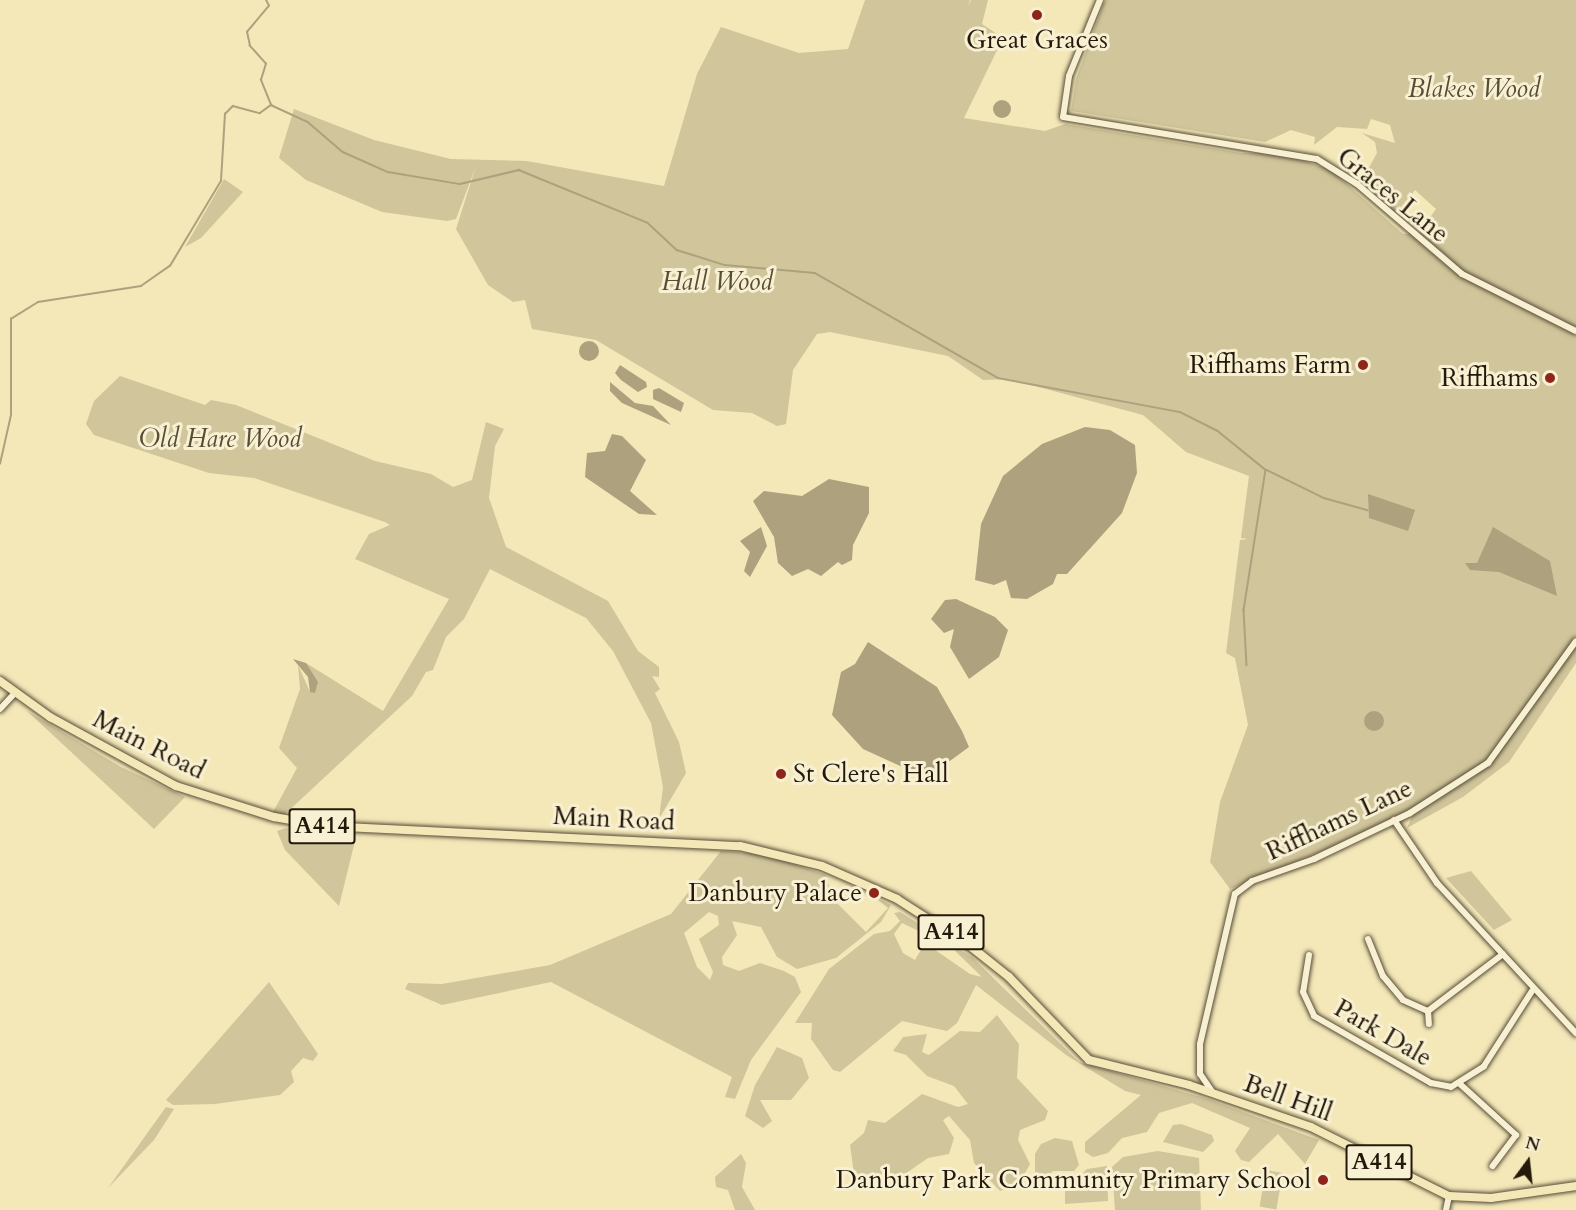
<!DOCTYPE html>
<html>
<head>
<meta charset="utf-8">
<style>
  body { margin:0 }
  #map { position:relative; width:1576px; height:1210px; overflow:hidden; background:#f4e8b9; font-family:Cardo,serif }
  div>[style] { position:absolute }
  .green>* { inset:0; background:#d0c59b; transform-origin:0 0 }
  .water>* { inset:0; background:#ada17e }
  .round { border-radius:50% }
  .stream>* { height:1.5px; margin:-0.75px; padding:0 0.75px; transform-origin:0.75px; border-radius:0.75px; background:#ada17e }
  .roads { filter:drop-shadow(0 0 2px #574c36) drop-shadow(0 0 2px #574c36) }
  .minor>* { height:6px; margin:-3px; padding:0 3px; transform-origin:3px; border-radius:3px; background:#f8f0d2 }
  .major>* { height:8px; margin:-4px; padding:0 4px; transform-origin:4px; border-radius:4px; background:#f4e8b9 }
  .dots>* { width:16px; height:16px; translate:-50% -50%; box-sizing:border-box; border:3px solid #f8f0d2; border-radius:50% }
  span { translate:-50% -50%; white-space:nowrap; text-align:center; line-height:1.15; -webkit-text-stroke:6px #f8f0d2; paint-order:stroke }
  .shield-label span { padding:2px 4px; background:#f8f0d2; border:2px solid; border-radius:4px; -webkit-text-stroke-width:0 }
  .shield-label { font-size:24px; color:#23180a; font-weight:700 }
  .poi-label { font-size:26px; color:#23180a }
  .right { translate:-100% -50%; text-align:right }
  .left { translate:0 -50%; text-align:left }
  .park-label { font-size:26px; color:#574c36; font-style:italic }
  .street-label { font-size:26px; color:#23180a }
  .north { position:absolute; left:1498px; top:1132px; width:60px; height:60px; -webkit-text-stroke:4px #f8f0d2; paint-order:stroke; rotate:15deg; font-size:16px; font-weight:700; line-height:24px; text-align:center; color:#23180a }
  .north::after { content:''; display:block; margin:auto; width:21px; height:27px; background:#23180a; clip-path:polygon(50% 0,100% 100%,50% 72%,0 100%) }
</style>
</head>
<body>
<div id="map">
  <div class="green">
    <i style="clip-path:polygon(865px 0,970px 0,968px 7px,971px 0,988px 0,982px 24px,1003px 38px,964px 118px,1045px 131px,1065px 124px,1241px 153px,1283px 154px,1331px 170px,1403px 234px,1419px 233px,1436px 209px,1415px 190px,1394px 216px,1360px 184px,1377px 153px,1375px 142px,1362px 133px,1395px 143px,1390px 125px,1371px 119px,1367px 129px,1337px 127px,1314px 145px,1315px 137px,1291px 130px,1265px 142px,1071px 111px,1076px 79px,1105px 0,1576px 0,1576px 663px,1509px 762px,1463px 797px,1407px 828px,1413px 814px,1230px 889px,1210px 862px,1220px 802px,1248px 725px,1235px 658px,1226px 653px,1240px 540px,1248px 539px,1241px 538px,1249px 476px,1186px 452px,1143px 415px,1009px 379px,983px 380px,948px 356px,830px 332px,817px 334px,793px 370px,786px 424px,777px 426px,752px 413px,713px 410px,596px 340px,532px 329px,525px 300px,513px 302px,488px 285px,456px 229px,476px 166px,456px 219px,447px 221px,382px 212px,306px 180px,279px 158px,294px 109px,374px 140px,451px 159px,527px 161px,664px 186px,697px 74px,721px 27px,799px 53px,848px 49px)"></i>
    <i style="clip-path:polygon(224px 179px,243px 192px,201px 238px,185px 247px)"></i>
    <i style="clip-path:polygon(120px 376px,205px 405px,211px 400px,236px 405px,375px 461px,431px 474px,453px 487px,472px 480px,486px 422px,504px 429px,495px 446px,489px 498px,506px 547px,608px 601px,638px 651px,659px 667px,659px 677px,652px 676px,660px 689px,655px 693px,679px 742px,686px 773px,659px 819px,663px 787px,651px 723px,613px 651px,586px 618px,490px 569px,464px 619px,446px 637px,433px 670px,426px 672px,412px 696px,284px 815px,273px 812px,297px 768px,279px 748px,300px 689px,298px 665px,310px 692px,317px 687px,306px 663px,383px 711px,449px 599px,355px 559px,369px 534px,390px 525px,385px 522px,254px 478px,209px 473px,94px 435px,86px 424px,94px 401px)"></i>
    <i style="clip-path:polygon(27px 711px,121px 767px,185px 797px,154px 829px)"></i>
    <i style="clip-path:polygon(286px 828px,350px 835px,355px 841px,339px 906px,285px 850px,277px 831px)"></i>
    <i style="clip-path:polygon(evenodd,721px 851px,765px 854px,826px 875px,832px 898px,866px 932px,888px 908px,876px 898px,891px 905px,881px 922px,836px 958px,797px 969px,777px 957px,761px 927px,732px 921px,737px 935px,722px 957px,723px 965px,739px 971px,760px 963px,784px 971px,795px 977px,801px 992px,751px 1060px,735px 1099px,725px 1097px,732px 1077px,551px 982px,442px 1005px,405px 989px,408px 983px,442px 984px,550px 965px,671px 914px,721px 851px,709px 912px,718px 916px,719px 925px,699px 939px,713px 972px,710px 980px,697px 967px,684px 933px,709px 912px)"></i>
    <i style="clip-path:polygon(1471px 871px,1512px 920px,1494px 930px,1446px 878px)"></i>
    <i style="clip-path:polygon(evenodd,900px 912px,973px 958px,1079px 1062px,1208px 1099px,1319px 1140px,1305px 1164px,1278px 1134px,1249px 1162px,1241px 1160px,1235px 1151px,1250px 1128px,1192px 1103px,1159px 1113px,1147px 1132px,1122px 1138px,1108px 1153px,1093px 1157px,1085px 1152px,1085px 1142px,1141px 1095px,1125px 1091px,1066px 1055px,976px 985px,957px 1023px,947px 1031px,902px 1021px,840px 1072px,833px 1070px,811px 1039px,812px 1023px,795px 1023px,829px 969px,874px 934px,890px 931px,900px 921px,894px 913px,900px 912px,902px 923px,950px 946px,982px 977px,970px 974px,925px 943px,915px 960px,903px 953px,894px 934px,902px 923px)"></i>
    <i style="clip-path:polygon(269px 982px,318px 1054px,313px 1061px,303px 1058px,291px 1071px,294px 1082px,280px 1095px,215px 1104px,173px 1105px,166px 1100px)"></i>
    <i style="clip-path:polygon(997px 1015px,1019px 1044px,1017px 1078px,1048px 1111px,1045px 1120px,1020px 1130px,1018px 1140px,1030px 1164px,1019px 1184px,1000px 1191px,974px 1163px,970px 1140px,949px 1116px,943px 1120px,954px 1138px,949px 1154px,928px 1158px,899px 1178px,855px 1181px,850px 1145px,864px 1133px,868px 1120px,885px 1123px,922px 1094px,958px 1107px,968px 1104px,954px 1086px,927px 1076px,906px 1055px,893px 1051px,903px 1037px,927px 1034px,922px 1052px,929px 1055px,960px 1031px,980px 1032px)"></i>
    <i style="clip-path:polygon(777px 1047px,802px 1058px,809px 1078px,791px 1100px,760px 1100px,772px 1121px,763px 1128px,745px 1116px,755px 1085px)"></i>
    <i style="clip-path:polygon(166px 1107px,174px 1109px,154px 1140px,108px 1188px)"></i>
    <i style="clip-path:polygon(1181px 1124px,1212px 1135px,1214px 1141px,1203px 1152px,1163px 1142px,1173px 1125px)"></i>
    <i style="clip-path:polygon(1055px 1138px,1072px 1141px,1079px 1165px,1074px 1171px,1053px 1171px,1035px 1185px,1035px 1154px,1041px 1144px)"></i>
    <i style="clip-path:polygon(1158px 1151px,1199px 1158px,1201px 1210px,1115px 1210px,1112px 1167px,1123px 1157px)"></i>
    <i style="clip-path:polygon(741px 1154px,746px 1163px,742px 1187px,755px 1210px,735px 1210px,728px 1190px,716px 1187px,715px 1177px)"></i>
    <i style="clip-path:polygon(1107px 1166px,1108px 1201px,1065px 1204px,1065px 1191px,1087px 1169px)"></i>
    <i style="left:1266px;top:1170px;width:17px;height:37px;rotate:10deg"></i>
  </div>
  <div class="water">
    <i class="round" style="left:993px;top:100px;width:18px;height:18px"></i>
    <i class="round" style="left:579px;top:341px;width:20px;height:20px"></i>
    <i style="clip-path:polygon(620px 365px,646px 382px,647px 387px,638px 392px,621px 380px,615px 373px)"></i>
    <i style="clip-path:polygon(610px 382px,635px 403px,653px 406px,671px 425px,622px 403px,610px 391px)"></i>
    <i style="clip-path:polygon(659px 388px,684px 403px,681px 412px,653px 399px,653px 390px)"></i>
    <i style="clip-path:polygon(1085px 427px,1110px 430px,1135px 445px,1137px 473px,1122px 513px,1067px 574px,1057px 574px,1053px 584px,1027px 599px,1011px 598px,1006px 580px,994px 585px,975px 580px,981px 524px,1003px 476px,1042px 444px)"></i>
    <i style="clip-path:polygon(612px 434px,622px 436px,646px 460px,630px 491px,657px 515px,639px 514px,585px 477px,587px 453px,605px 451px)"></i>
    <i style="clip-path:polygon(829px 479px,869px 487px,869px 513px,853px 545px,852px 560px,842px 565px,838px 562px,821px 576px,808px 569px,792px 576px,778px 563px,774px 537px,753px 501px,764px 491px,802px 496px)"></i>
    <i style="clip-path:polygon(1368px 494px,1415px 510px,1408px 531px,1369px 518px)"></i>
    <i style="clip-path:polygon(761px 527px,767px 546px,750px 577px,744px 571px,750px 552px,740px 541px)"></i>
    <i style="clip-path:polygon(1493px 527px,1550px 561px,1557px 596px,1499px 572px,1470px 570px,1465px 563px,1477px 563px)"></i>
    <i style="clip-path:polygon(956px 599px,995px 617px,1008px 630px,999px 657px,969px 679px,950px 647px,954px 629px,944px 633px,931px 619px,945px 600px)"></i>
    <i style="clip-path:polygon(868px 642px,937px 687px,962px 731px,969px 747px,932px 774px,920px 775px,863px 749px,832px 715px,841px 672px,855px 664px)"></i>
    <i style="clip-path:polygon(293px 659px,306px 663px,318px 682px,315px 693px,310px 692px,308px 677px)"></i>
    <i class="round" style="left:1364px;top:711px;width:20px;height:20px"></i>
  </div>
  <div class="stream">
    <i style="left:271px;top:105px;width:41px;rotate:24.7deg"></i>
    <i style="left:308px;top:122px;width:46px;rotate:40.6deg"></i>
    <i style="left:343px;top:152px;width:49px;rotate:24deg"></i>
    <i style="left:388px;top:172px;width:73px;rotate:9.5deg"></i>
    <i style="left:460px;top:184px;width:61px;rotate:-13.3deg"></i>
    <i style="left:519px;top:170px;width:139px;rotate:22.3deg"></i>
    <i style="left:648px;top:223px;width:40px;rotate:43deg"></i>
    <i style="left:677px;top:250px;width:50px;rotate:17.4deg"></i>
    <i style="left:725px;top:265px;width:90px;rotate:5.1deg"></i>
    <i style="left:815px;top:273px;width:211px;rotate:29.8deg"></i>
    <i style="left:998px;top:378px;width:185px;rotate:10.6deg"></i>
    <i style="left:1180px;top:412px;width:42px;rotate:26.6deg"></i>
    <i style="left:1218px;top:431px;width:62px;rotate:39.1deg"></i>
    <i style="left:1266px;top:470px;width:142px;rotate:98.9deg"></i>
    <i style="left:1244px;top:610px;width:55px;rotate:86.9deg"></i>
    <i style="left:0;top:464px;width:50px;rotate:-77.3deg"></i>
    <i style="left:11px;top:415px;width:96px;rotate:-90deg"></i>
    <i style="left:11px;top:319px;width:32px;rotate:-32deg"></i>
    <i style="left:38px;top:302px;width:104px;rotate:-8.8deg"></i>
    <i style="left:141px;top:286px;width:35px;rotate:-35deg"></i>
    <i style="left:170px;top:266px;width:99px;rotate:-59deg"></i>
    <i style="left:221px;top:181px;width:67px;rotate:-86.6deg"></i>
    <i style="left:225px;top:114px;width:11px;rotate:-45deg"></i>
    <i style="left:233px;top:106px;width:28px;rotate:15deg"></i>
    <i style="left:260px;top:113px;width:14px;rotate:-36deg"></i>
    <i style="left:271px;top:105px;width:27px;rotate:-112deg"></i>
    <i style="left:261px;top:80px;width:17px;rotate:-73deg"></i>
    <i style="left:266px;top:64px;width:24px;rotate:-132deg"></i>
    <i style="left:250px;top:46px;width:14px;rotate:-102deg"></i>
    <i style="left:247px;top:32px;width:34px;rotate:-50deg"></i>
    <i style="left:269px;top:6px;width:7px;rotate:-117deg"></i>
    <i style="left:1267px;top:470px;width:64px;rotate:26.2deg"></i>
    <i style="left:1324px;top:498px;width:45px;rotate:15.6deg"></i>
  </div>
  <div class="roads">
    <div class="minor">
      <i style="left:1100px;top:0;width:82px;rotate:112.2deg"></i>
      <i style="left:1069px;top:76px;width:41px;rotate:98.3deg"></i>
      <i style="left:1063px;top:117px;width:257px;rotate:9.4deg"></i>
      <i style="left:1317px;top:159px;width:47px;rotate:32deg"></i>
      <i style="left:1357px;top:184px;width:138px;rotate:40.6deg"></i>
      <i style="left:1462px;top:274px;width:127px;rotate:26.6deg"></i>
      <i style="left:0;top:709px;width:22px;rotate:-47deg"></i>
      <i style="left:1394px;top:820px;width:76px;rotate:55.7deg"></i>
      <i style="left:1437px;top:883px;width:205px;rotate:47.2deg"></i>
      <i style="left:1368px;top:939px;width:40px;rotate:68deg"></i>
      <i style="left:1383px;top:976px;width:31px;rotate:50deg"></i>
      <i style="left:1403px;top:1000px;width:27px;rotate:24deg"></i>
      <i style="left:1428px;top:1011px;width:94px;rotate:-37.2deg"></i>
      <i style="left:1309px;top:955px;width:37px;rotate:99deg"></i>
      <i style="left:1303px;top:992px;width:26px;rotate:65deg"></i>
      <i style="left:1314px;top:1016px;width:135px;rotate:29.8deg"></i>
      <i style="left:1431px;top:1083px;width:20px;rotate:11deg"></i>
      <i style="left:1451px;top:1087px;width:39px;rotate:-32deg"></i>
      <i style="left:1484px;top:1066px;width:89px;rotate:-57.4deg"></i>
      <i style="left:1428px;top:1011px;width:13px;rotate:86deg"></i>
      <i style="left:1460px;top:1084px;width:76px;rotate:42.3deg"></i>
      <i style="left:1516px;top:1135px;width:39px;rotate:127deg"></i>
      <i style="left:1213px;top:1093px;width:23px;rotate:-124deg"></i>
      <i style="left:1200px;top:1074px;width:30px;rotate:-90deg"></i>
      <i style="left:1200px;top:1044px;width:154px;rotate:-76.9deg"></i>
      <i style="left:1235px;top:894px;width:21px;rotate:-37deg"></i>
      <i style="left:1252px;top:881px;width:66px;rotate:-19.5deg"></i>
      <i style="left:1314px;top:859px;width:106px;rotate:-25.6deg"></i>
      <i style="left:1410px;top:813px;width:93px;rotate:-32.7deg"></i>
      <i style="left:1488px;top:763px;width:150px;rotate:-54.2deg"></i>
      <i style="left:1446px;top:1210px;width:14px;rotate:-78deg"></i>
    </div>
    <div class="major">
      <i style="left:0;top:681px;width:62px;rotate:35.8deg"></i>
      <i style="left:50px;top:717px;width:144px;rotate:28.7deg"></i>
      <i style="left:176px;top:786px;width:103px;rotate:17.6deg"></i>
      <i style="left:274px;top:817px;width:51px;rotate:10.2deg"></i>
      <i style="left:324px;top:826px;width:416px;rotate:2.8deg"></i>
      <i style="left:740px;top:846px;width:84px;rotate:13.7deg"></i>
      <i style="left:822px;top:866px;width:82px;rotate:23.7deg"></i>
      <i style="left:897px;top:899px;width:87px;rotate:32.8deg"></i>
      <i style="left:970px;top:946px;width:50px;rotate:38.5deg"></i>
      <i style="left:1009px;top:977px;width:115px;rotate:46.1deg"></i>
      <i style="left:1089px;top:1060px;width:103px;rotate:14deg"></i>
      <i style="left:1189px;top:1085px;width:129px;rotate:19deg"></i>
      <i style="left:1311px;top:1127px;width:154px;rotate:26.6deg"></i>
      <i style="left:1449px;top:1196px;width:42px;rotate:2.7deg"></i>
      <i style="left:1491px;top:1198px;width:86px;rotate:-8deg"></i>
    </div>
  </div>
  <div class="dots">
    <i style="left:1037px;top:15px;background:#8f2418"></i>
    <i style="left:1363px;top:365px;background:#8f2418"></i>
    <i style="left:1550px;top:378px;background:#8f2418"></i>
    <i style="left:781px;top:774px;background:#8f2418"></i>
    <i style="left:874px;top:893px;background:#8f2418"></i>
    <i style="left:1323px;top:1180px;background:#8f2418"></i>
  </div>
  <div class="shield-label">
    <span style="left:322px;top:826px">A414</span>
    <span style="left:951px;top:932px">A414</span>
    <span style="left:1379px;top:1162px">A414</span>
  </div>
  <div class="poi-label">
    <span style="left:1037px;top:40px">Great Graces</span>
    <span class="right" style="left:1351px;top:365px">Riffhams Farm</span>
    <span class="right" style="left:1538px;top:378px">Riffhams</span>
    <span class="left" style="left:793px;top:774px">St Clere's Hall</span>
    <span class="right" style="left:862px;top:893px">Danbury Palace</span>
    <span class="right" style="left:1311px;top:1180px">Danbury Park Community Primary School</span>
  </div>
  <div class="park-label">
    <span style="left:1474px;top:89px">Blakes Wood</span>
    <span style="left:717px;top:282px">Hall Wood</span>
    <span style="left:220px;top:439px">Old Hare Wood</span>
  </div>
  <div class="street-label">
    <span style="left:1393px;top:195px;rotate:39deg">Graces Lane</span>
    <span style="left:149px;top:745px;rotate:27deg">Main Road</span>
    <span style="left:614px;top:819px;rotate:3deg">Main Road</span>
    <span style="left:1339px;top:820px;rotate:-25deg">Riffhams Lane</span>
    <span style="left:1383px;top:1033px;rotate:30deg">Park Dale</span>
    <span style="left:1288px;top:1098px;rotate:20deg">Bell Hill</span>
  </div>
  <div class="north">N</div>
</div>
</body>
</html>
